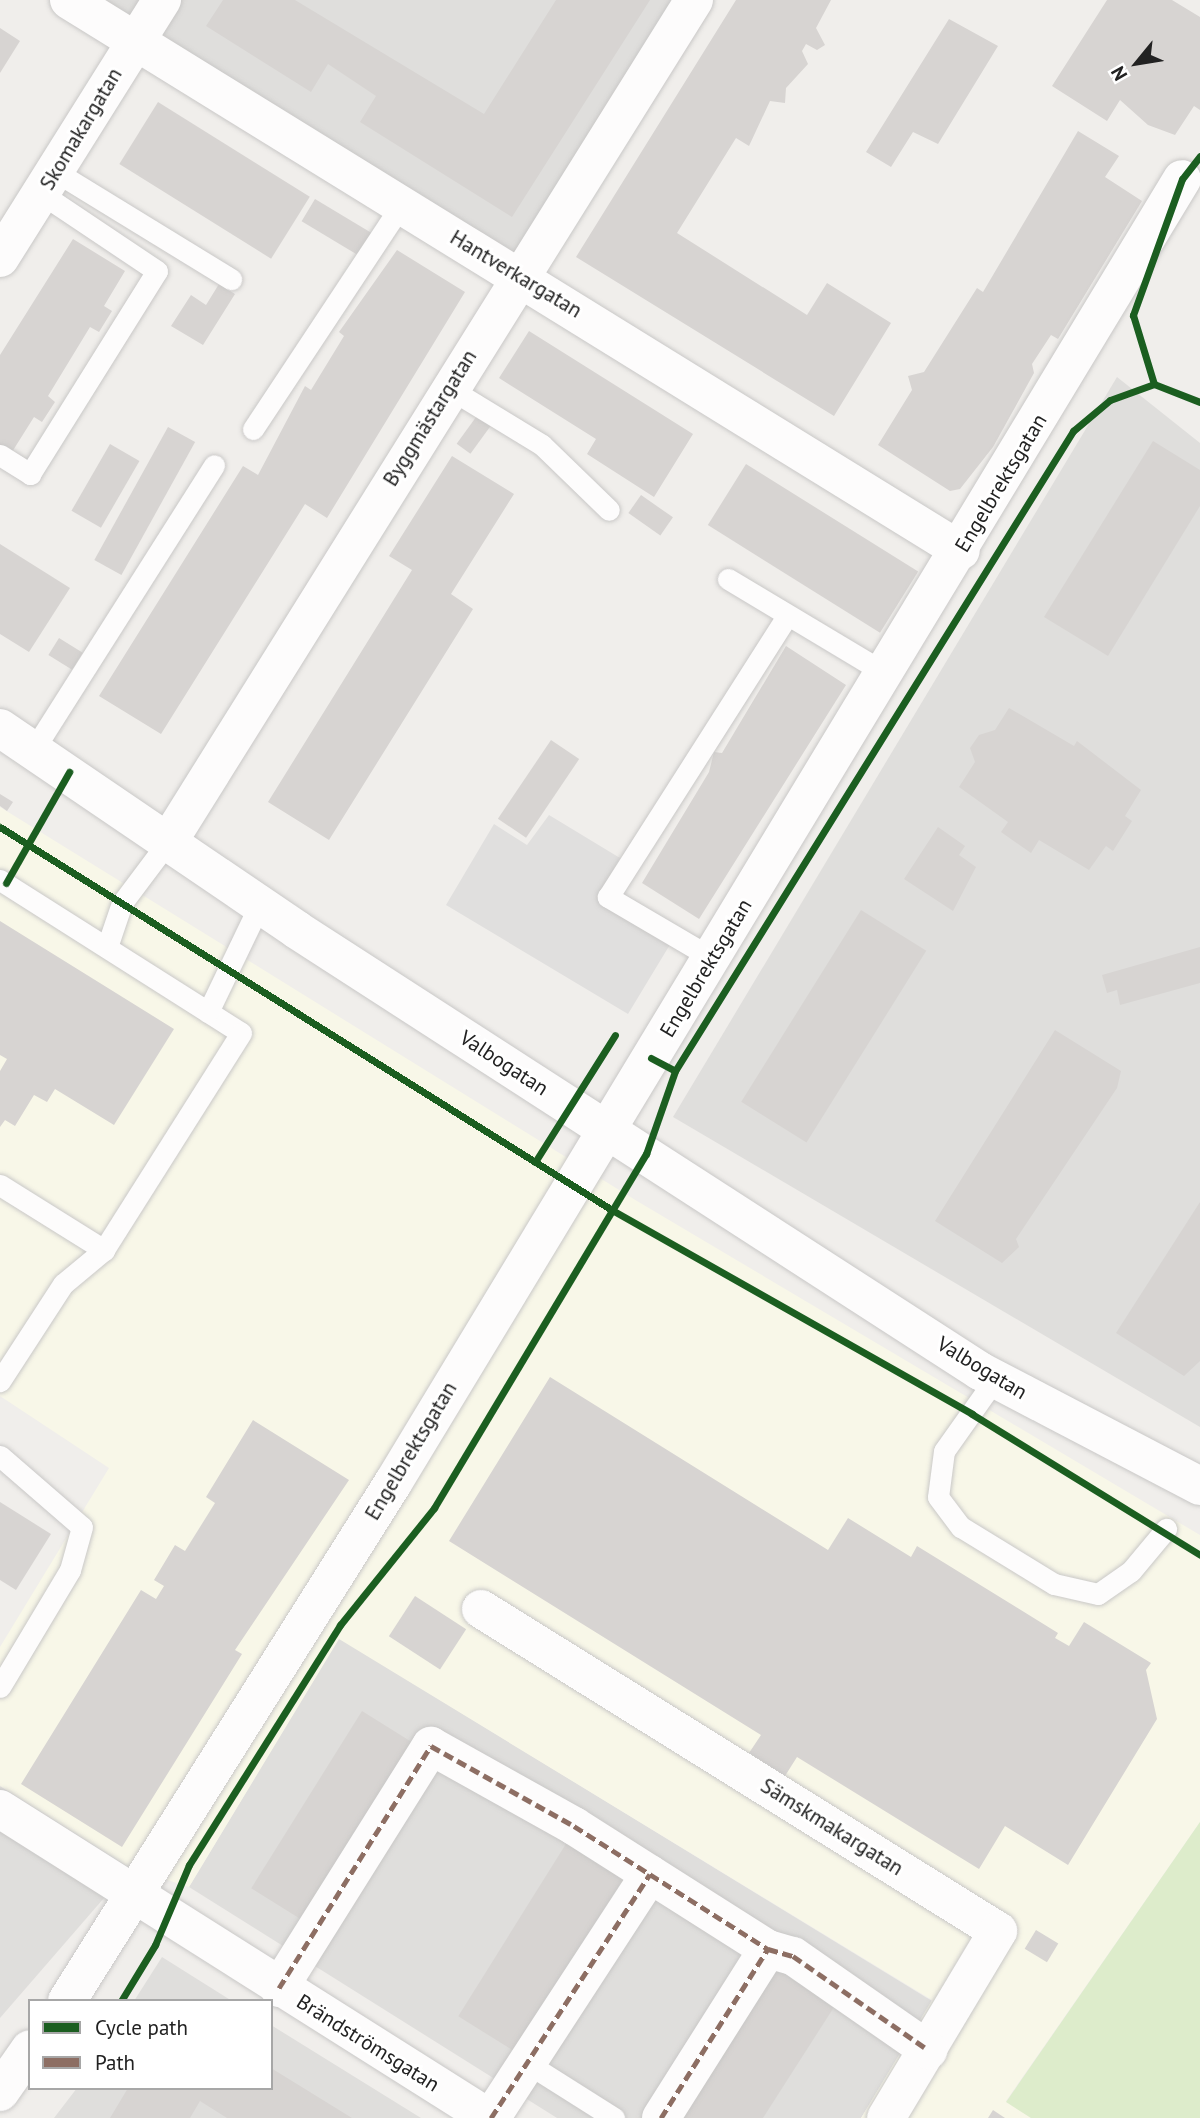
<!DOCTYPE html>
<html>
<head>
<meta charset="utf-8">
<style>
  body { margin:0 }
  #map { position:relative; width:1200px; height:2118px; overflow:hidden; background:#f0eeeb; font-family:"PT Sans",sans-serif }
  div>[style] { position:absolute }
  .residential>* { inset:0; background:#dfdedc }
  .education>* { inset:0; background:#f8f7e8 }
  .grass>* { inset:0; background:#ddeccb }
  .parking>* { inset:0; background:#e0dfde }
  .building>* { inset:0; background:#d7d4d2; transform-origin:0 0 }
  .roads { filter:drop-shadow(0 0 2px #c9c8c7) drop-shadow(0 0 2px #c9c8c7) }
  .service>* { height:21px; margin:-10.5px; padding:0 10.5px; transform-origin:10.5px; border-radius:10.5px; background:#fdfcfc }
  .minor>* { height:38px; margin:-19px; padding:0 19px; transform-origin:19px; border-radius:19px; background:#fdfcfc }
  .tertiary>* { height:38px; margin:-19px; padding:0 19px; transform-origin:19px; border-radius:19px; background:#fdfcfc }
  .quiet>* { height:5px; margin-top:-2.5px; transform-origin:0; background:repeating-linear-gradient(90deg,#8d6e63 0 10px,transparent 0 15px) }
  .cycleway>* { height:7px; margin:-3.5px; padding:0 3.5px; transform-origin:3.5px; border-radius:3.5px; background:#1b5e20 }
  span { translate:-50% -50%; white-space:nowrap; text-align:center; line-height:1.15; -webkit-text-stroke:6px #fff; paint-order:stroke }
  .street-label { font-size:21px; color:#222 }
  .legend { position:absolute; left:28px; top:1999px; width:245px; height:91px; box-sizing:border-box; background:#fff; border:2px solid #a7a7a7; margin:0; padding:9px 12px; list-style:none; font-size:21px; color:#222 }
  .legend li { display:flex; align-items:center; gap:14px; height:35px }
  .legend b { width:35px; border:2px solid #a7a7a7 }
  .north { position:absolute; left:1102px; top:28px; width:70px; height:70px; -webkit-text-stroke:5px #fff; paint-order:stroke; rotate:240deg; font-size:19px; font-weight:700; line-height:28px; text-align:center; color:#222 }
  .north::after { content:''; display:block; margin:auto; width:24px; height:32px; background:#222; clip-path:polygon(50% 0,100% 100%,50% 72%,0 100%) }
</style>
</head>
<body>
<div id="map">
  <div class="residential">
    <i style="clip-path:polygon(69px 0,694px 0,521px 276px)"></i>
    <i style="clip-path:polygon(1117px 377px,1200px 443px,1200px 1427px,673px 1117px)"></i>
    <i style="clip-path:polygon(339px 1638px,932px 2001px,861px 2118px,557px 2118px,189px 1887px)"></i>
    <i style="clip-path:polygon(0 1786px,130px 1868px,0 2018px)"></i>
    <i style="clip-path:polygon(162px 1957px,232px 2001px,134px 2001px)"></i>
    <i style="clip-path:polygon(271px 2025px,421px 2118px,54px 2118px,77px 2088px,271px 2088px)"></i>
  </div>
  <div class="education">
    <i style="clip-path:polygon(0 807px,637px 1201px,1200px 1535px,1200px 1822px,1006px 2101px,1031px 2118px,861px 2118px,932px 2000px,339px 1639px,189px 1887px,130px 1868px,0 1786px,0 1647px,109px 1468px,0 1396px)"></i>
  </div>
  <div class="grass">
    <i style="clip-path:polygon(1200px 1822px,1200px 2118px,1031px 2118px,1006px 2102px)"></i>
  </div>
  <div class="parking">
    <i style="clip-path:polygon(549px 815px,620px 858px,606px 883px,680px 928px,628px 1014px,446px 905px,494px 824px,527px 845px)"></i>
  </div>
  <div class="building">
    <i style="clip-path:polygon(223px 0,295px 0,484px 114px,556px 0,650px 0,512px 217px,360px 122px,376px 96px,328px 64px,311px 92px,206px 26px)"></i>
    <i style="clip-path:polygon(736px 0,831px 0,816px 28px,825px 45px,817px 50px,806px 44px,802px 51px,808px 64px,786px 88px,785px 103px,770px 101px,749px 146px,736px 138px,677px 233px,807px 315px,827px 283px,891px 323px,834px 416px,576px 257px)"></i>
    <i style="clip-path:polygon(1107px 0,1172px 0,1200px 17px,1200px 110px,1194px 106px,1175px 135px,1148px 125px,1120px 100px,1107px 121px,1052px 86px)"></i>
    <i style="clip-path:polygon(949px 19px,998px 46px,938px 144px,913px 132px,891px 167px,866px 152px)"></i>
    <i style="clip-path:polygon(0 28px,20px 41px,0 73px)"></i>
    <i style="left:158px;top:102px;width:179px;height:73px;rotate:32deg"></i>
    <i style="clip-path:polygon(1078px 131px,1119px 156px,1105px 177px,1142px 201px,1058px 339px,1051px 335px,1032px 364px,1034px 373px,993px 447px,960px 489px,950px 491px,878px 445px,912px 390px,908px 376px,924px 372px,977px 288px,983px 292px)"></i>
    <i style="left:315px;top:199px;width:66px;height:26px;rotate:31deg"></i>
    <i style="clip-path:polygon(73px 239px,125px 271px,104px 306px,112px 311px,99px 332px,90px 327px,48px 396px,55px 402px,42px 422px,34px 417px,12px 452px,0 445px,0 355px)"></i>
    <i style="clip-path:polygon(397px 250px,465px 292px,327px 518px,305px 504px,161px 734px,99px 696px,243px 466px,258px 475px,305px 386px,311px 390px,344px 336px,339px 332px)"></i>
    <i style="clip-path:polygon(219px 284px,235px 294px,203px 345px,171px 326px,191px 295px,206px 305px)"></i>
    <i style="clip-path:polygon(529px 331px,693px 434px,654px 497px,587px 454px,596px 439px,499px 378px)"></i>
    <i style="left:479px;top:413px;width:17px;height:38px;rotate:36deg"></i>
    <i style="left:168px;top:427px;width:31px;height:152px;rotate:29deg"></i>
    <i style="clip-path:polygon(1153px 441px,1200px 470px,1200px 506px,1108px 656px,1044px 617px)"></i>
    <i style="left:110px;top:444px;width:34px;height:77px;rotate:30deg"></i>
    <i style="clip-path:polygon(452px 456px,514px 494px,451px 594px,473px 609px,329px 840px,268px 802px,412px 570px,389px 556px)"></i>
    <i style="left:746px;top:464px;width:203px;height:72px;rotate:32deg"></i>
    <i style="left:641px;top:495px;width:39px;height:22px;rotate:35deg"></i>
    <i style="clip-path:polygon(0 544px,70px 588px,29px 652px,0 634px)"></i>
    <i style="left:59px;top:638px;width:28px;height:20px;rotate:32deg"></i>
    <i style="clip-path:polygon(786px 646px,846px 685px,699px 919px,642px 883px,709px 772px,714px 752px,722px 753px)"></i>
    <i style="clip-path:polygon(1009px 708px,1074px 746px,1077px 741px,1141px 790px,1125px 816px,1132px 821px,1113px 851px,1106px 846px,1089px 870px,1039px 840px,1031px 853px,1001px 832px,1008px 822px,959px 787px,975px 762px,970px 748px,979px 735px,995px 730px)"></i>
    <i style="left:551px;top:740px;width:34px;height:95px;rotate:34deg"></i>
    <i style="clip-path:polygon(0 794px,13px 802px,7px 811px,0 806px)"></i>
    <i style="clip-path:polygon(938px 827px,965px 846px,959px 855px,976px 867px,953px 911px,904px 879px)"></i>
    <i style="left:861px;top:910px;width:77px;height:226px;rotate:32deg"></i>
    <i style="clip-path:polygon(0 921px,174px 1029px,114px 1125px,55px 1089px,47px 1102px,34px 1095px,15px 1126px,5px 1120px,0 1127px,0 1071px,7px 1059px,0 1055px)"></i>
    <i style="clip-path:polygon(1200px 947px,1200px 983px,1120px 1005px,1117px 990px,1107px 993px,1102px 975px)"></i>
    <i style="clip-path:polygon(1055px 1030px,1121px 1071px,1117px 1088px,1016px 1239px,1019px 1247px,1002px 1263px,935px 1221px)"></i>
    <i style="clip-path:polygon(1200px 1202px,1200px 1361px,1184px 1376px,1116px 1333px)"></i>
    <i style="clip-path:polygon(550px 1377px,828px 1550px,848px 1518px,911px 1557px,917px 1546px,1058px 1633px,1055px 1638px,1069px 1646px,1084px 1622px,1151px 1663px,1146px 1670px,1157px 1719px,1068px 1865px,1005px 1826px,979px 1869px,797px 1757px,785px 1776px,749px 1753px,761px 1735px,449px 1541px)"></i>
    <i style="clip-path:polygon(253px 1420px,349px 1480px,235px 1650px,242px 1654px,122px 1847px,21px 1784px,141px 1590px,156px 1599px,164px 1586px,154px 1580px,175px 1545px,185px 1551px,215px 1503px,206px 1497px)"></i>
    <i style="clip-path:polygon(0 1502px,51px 1534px,16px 1590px,0 1580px)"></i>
    <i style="left:415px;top:1596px;width:61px;height:48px;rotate:33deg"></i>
    <i style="left:362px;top:1711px;width:67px;height:209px;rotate:32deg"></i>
    <i style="left:569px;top:1839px;width:67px;height:209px;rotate:32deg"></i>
    <i style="left:1036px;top:1930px;width:26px;height:22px;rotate:31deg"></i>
    <i style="clip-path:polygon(777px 1966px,836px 2004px,763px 2118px,680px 2118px)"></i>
    <i style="clip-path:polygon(271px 2068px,352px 2118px,227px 2118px,200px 2101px,190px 2118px,110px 2118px,128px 2088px,271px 2088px)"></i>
    <i style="clip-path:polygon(993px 2110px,1005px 2118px,988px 2118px)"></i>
  </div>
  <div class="roads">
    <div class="service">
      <i style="left:53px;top:170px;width:209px;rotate:31.5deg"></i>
      <i style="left:447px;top:387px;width:111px;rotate:31.4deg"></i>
      <i style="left:542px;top:445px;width:93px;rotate:44.1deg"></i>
      <i style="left:253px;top:429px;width:268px;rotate:-56.5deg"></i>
      <i style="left:0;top:455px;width:36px;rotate:32deg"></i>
      <i style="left:30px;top:474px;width:239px;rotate:-58deg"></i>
      <i style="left:157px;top:271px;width:138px;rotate:-146.2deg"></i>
      <i style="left:728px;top:579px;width:183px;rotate:30.9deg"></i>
      <i style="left:34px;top:749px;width:336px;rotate:-57.6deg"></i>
      <i style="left:0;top:880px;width:285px;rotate:32.4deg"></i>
      <i style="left:241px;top:1033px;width:257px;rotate:122.3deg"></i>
      <i style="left:107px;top:947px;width:46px;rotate:-71.2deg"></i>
      <i style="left:122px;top:903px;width:80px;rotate:-53.1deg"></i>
      <i style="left:712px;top:958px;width:121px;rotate:-149.6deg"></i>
      <i style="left:608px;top:897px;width:333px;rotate:-57.5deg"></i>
      <i style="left:208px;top:1012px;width:120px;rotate:-64.3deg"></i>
      <i style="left:0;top:1185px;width:123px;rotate:32deg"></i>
      <i style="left:104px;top:1250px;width:53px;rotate:140.3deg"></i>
      <i style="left:63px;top:1284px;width:116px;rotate:123deg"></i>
      <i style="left:995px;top:1379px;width:88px;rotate:125.3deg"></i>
      <i style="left:944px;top:1451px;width:46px;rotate:97.4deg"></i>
      <i style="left:938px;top:1497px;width:38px;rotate:53deg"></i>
      <i style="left:961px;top:1527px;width:109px;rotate:31.5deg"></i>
      <i style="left:1054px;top:1584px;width:45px;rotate:12.8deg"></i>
      <i style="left:1098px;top:1594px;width:40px;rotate:-34.9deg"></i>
      <i style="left:1131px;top:1571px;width:55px;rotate:-50.2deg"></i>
      <i style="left:0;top:1456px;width:108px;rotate:40.9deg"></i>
      <i style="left:82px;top:1527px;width:45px;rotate:105.6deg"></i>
      <i style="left:70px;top:1570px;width:136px;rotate:120.9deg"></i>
      <i style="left:527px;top:2063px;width:103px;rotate:32.3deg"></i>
    </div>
    <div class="minor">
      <i style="left:69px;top:0;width:1048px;rotate:31.7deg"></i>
      <i style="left:0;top:258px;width:305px;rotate:-57.9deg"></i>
      <i style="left:170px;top:839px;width:989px;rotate:-58.01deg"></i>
      <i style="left:481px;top:1609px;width:609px;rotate:31.92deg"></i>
      <i style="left:998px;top:1931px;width:218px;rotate:120.9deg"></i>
      <i style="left:0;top:1809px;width:578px;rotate:32.29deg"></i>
      <i style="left:279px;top:1988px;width:286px;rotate:-57.9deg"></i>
      <i style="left:431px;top:1746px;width:164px;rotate:29.2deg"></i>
      <i style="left:574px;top:1826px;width:230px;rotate:32.4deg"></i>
      <i style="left:768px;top:1949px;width:26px;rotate:16deg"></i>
      <i style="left:793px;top:1956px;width:165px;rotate:34.8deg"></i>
      <i style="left:67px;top:2001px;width:612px;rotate:-57.82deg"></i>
      <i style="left:393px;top:1483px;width:1524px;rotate:-58.82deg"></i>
      <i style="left:0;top:2092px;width:52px;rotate:-55.1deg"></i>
      <i style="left:491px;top:2118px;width:291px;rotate:-56.9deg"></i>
      <i style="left:661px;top:2118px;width:200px;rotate:-57.7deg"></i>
    </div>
    <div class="tertiary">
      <i style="left:0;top:728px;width:359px;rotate:34.2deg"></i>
      <i style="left:297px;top:930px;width:813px;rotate:32.85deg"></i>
      <i style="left:980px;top:1371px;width:248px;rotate:27.6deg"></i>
    </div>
  </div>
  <div class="quiet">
    <i style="left:279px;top:1988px;width:286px;rotate:-57.9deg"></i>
    <i style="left:431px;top:1746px;width:164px;rotate:29.2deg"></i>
    <i style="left:574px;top:1826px;width:230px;rotate:32.4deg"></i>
    <i style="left:768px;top:1949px;width:26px;rotate:16deg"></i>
    <i style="left:793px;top:1956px;width:165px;rotate:34.8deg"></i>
    <i style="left:491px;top:2118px;width:291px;rotate:-56.9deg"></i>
    <i style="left:661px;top:2118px;width:200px;rotate:-57.7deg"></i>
  </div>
  <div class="cycleway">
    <i style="left:1200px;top:156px;width:29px;rotate:128deg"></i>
    <i style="left:1182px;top:179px;width:145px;rotate:109.8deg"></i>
    <i style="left:1133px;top:315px;width:72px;rotate:73.1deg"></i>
    <i style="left:1154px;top:384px;width:49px;rotate:21.4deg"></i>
    <i style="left:0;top:827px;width:722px;rotate:32.04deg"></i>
    <i style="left:612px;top:1210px;width:414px;rotate:29.5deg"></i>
    <i style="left:972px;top:1414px;width:268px;rotate:31.7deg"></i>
    <i style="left:6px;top:883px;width:128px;rotate:-60.4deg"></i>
    <i style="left:651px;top:1058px;width:27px;rotate:28deg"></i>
    <i style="left:675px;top:1071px;width:754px;rotate:-58.12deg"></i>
    <i style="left:1073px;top:431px;width:48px;rotate:-40deg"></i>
    <i style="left:1110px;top:400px;width:47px;rotate:-20deg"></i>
    <i style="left:535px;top:1162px;width:150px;rotate:-57.8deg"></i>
    <i style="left:121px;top:2001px;width:66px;rotate:-58.7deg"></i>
    <i style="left:155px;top:1945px;width:87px;rotate:-67deg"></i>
    <i style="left:189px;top:1865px;width:284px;rotate:-57.8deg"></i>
    <i style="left:340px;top:1625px;width:150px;rotate:-51.2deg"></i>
    <i style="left:434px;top:1508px;width:413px;rotate:-59.1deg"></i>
    <i style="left:646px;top:1154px;width:88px;rotate:-70.7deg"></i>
  </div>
  <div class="street-label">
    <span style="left:81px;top:129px;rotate:-59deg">Skomakargatan</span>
    <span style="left:516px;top:274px;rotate:31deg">Hantverkargatan</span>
    <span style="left:430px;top:418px;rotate:-58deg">Byggmästargatan</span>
    <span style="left:1001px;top:483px;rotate:-59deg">Engelbrektsgatan</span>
    <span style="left:706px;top:968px;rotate:-59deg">Engelbrektsgatan</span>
    <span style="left:504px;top:1063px;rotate:33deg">Valbogatan</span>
    <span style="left:982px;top:1368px;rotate:31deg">Valbogatan</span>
    <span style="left:411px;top:1451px;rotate:-59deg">Engelbrektsgatan</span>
    <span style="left:832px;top:1827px;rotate:32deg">Sämskmakargatan</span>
    <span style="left:368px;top:2043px;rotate:32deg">Brändströmsgatan</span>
  </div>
  <ul class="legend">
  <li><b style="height:9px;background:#1b5e20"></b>Cycle path</li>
  <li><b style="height:9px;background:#8d6e63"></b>Path</li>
  </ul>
  <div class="north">N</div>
</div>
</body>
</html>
